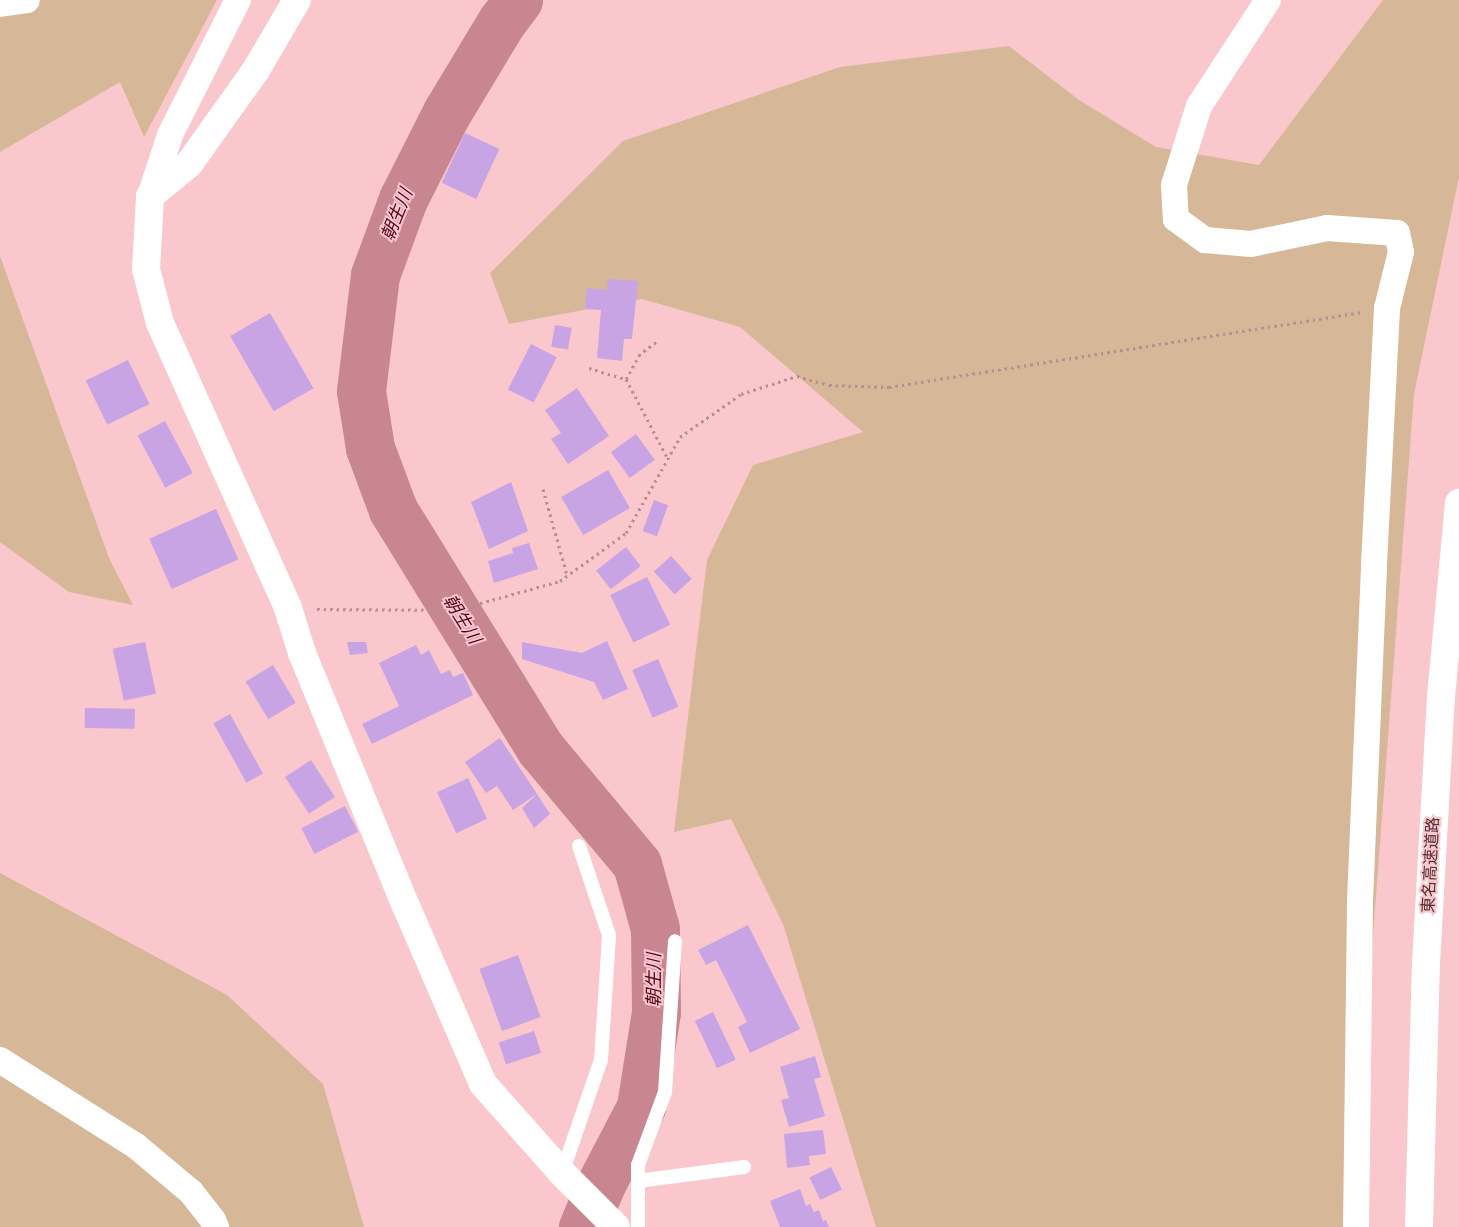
<!DOCTYPE html>
<html>
<head>
<meta charset="utf-8">
<style>
  body { margin:0 }
  #map { position:relative; width:1459px; height:1227px; overflow:hidden; background:#fac7cd; font-family:"Source Sans 3","Noto Sans JP",sans-serif }
  div>[style] { position:absolute }
  .green>* { inset:0; background:#d6b898 }
  .river>* { height:49px; margin:-24.5px; padding:0 24.5px; transform-origin:24.5px; border-radius:24.5px; background:#c88690 }
  .building>* { inset:0; background:#c8a4e5; transform-origin:0 0 }
  .path>* { height:3px; margin-top:-1.5px; transform-origin:0; background:repeating-linear-gradient(90deg,#b98d93 0 2.5px,transparent 0 6.5px) }
  .lane>* { height:14px; margin:-7px; padding:0 7px; transform-origin:7px; border-radius:7px; background:#fff }
  .street>* { height:26px; margin:-13px; padding:0 13px; transform-origin:13px; border-radius:13px; background:#fff }
  .secondary>* { height:28px; margin:-14px; padding:0 14px; transform-origin:14px; border-radius:14px; background:#fff }
  .highway>* { height:28px; margin:-14px; padding:0 14px; transform-origin:14px; border-radius:14px; background:#fff }
  span { translate:-50% -50%; white-space:nowrap; text-align:center; line-height:1.15; -webkit-text-stroke:4px #fac7cd; paint-order:stroke }
  .street-label { font-size:16px; color:#4f2e33 }
  .water-label { font-size:18px; color:#55041f; font-style:italic }
</style>
</head>
<body>
<div id="map">
  <div class="green">
    <i style="clip-path:polygon(0 0,217px 0,144px 137px,120px 82px,0 152px)"></i>
    <i style="clip-path:polygon(1383px 0,1459px 0,1459px 177px,1414px 394px,1351px 1227px,876px 1227px,783px 924px,731px 819px,674px 832px,707px 560px,753px 465px,863px 432px,740px 327px,642px 299px,509px 324px,490px 273px,623px 141px,840px 67px,1009px 46px,1079px 100px,1156px 147px,1259px 165px)"></i>
    <i style="clip-path:polygon(0 256px,109px 558px,133px 605px,69px 592px,0 542px)"></i>
    <i style="clip-path:polygon(0 873px,227px 995px,323px 1084px,364px 1227px,0 1227px)"></i>
  </div>
  <div class="river">
    <i style="left:518px;top:0;width:26px;rotate:127deg"></i>
    <i style="left:502px;top:21px;width:106px;rotate:121.1deg"></i>
    <i style="left:447px;top:112px;width:97px;rotate:116.8deg"></i>
    <i style="left:403px;top:199px;width:81px;rotate:110.2deg"></i>
    <i style="left:375px;top:275px;width:117px;rotate:96.9deg"></i>
    <i style="left:361px;top:391px;width:58px;rotate:81deg"></i>
    <i style="left:370px;top:448px;width:66px;rotate:69.6deg"></i>
    <i style="left:393px;top:510px;width:280px;rotate:58.3deg"></i>
    <i style="left:540px;top:748px;width:151px;rotate:50.1deg"></i>
    <i style="left:637px;top:864px;width:67px;rotate:74.5deg"></i>
    <i style="left:655px;top:929px;width:83px;rotate:89.3deg"></i>
    <i style="left:656px;top:1012px;width:96px;rotate:99deg"></i>
    <i style="left:641px;top:1107px;width:87px;rotate:117.5deg"></i>
    <i style="left:601px;top:1184px;width:47px;rotate:112.7deg"></i>
  </div>
  <div class="building">
    <i style="left:465px;top:133px;width:38px;height:55px;rotate:25deg"></i>
    <i style="clip-path:polygon(608px 279px,638px 281px,632px 339px,624px 339px,622px 361px,597px 358px,601px 310px,585px 309px,587px 288px,607px 290px)"></i>
    <i style="left:270px;top:313px;width:87px;height:46px;rotate:60deg"></i>
    <i style="left:555px;top:325px;width:17px;height:22px;rotate:10deg"></i>
    <i style="left:531px;top:344px;width:29px;height:51px;rotate:27deg"></i>
    <i style="left:128px;top:360px;width:49px;height:47px;rotate:64deg"></i>
    <i style="clip-path:polygon(577px 388px,609px 436px,568px 464px,551px 439px,561px 433px,545px 410px)"></i>
    <i style="left:165px;top:421px;width:59px;height:31px;rotate:62deg"></i>
    <i style="left:636px;top:434px;width:32px;height:31px;rotate:54deg"></i>
    <i style="left:608px;top:470px;width:44px;height:54px;rotate:60deg"></i>
    <i style="clip-path:polygon(511px 482px,528px 531px,489px 549px,471px 502px)"></i>
    <i style="left:654px;top:500px;width:15px;height:33px;rotate:20deg"></i>
    <i style="left:216px;top:509px;width:55px;height:73px;rotate:66deg"></i>
    <i style="clip-path:polygon(529px 543px,538px 569px,494px 583px,488px 561px,513px 553px,512px 548px)"></i>
    <i style="left:626px;top:547px;width:24px;height:38px;rotate:52deg"></i>
    <i style="left:671px;top:556px;width:31px;height:23px;rotate:48deg"></i>
    <i style="left:647px;top:577px;width:53px;height:41px;rotate:64deg"></i>
    <i style="clip-path:polygon(607px 641px,628px 689px,603px 700px,594px 682px,522px 659px,522px 642px,582px 653px)"></i>
    <i style="left:145px;top:642px;width:53px;height:33px;rotate:78deg"></i>
    <i style="clip-path:polygon(347px 642px,366px 642px,368px 653px,350px 655px)"></i>
    <i style="clip-path:polygon(416px 645px,421px 655px,429px 650px,441px 674px,450px 670px,453px 677px,463px 673px,473px 695px,372px 744px,362px 724px,399px 706px,379px 663px)"></i>
    <i style="left:658px;top:659px;width:52px;height:28px;rotate:67deg"></i>
    <i style="left:273px;top:665px;width:44px;height:32px;rotate:59deg"></i>
    <i style="left:85px;top:708px;width:50px;height:20px;rotate:1deg"></i>
    <i style="left:230px;top:714px;width:68px;height:19px;rotate:61deg"></i>
    <i style="clip-path:polygon(500px 738px,537px 794px,513px 810px,497px 786px,486px 793px,465px 762px)"></i>
    <i style="left:311px;top:760px;width:44px;height:31px;rotate:57deg"></i>
    <i style="left:468px;top:778px;width:45px;height:34px;rotate:65deg"></i>
    <i style="clip-path:polygon(537px 794px,550px 814px,534px 828px,522px 808px)"></i>
    <i style="left:345px;top:806px;width:29px;height:49px;rotate:63deg"></i>
    <i style="clip-path:polygon(748px 925px,800px 1029px,750px 1053px,738px 1027px,747px 1022px,716px 960px,706px 965px,698px 950px)"></i>
    <i style="left:518px;top:955px;width:66px;height:41px;rotate:70deg"></i>
    <i style="clip-path:polygon(713px 1012px,735px 1058px,735px 1060px,717px 1068px,695px 1021px)"></i>
    <i style="left:534px;top:1031px;width:23px;height:37px;rotate:72deg"></i>
    <i style="clip-path:polygon(815px 1056px,821px 1077px,814px 1079px,825px 1116px,789px 1127px,781px 1100px,789px 1098px,780px 1067px)"></i>
    <i style="clip-path:polygon(823px 1130px,826px 1154px,809px 1156px,810px 1165px,787px 1168px,784px 1134px)"></i>
    <i style="left:831px;top:1167px;width:25px;height:24px;rotate:64deg"></i>
    <i style="clip-path:polygon(800px 1189px,806px 1206px,810px 1204px,814px 1212px,819px 1210px,823px 1221px,826px 1220px,829px 1227px,780px 1227px,770px 1201px)"></i>
  </div>
  <div class="path">
    <i style="left:656px;top:342px;width:20px;rotate:143deg"></i>
    <i style="left:640px;top:354px;width:29px;rotate:119deg"></i>
    <i style="left:626px;top:379px;width:90px;rotate:62.3deg"></i>
    <i style="left:589px;top:368px;width:39px;rotate:17deg"></i>
    <i style="left:543px;top:489px;width:89px;rotate:74.4deg"></i>
    <i style="left:317px;top:609px;width:138px;rotate:0.4deg"></i>
    <i style="left:455px;top:610px;width:109px;rotate:-15.4deg"></i>
    <i style="left:560px;top:581px;width:82px;rotate:-36deg"></i>
    <i style="left:626px;top:533px;width:110px;rotate:-60.6deg"></i>
    <i style="left:680px;top:437px;width:75px;rotate:-35.2deg"></i>
    <i style="left:741px;top:394px;width:59px;rotate:-17.8deg"></i>
    <i style="left:797px;top:376px;width:33px;rotate:16deg"></i>
    <i style="left:829px;top:385px;width:60px;rotate:1.9deg"></i>
    <i style="left:889px;top:387px;width:479px;rotate:-9deg"></i>
  </div>
  <div class="lane">
    <i style="left:562px;top:1173px;width:120px;rotate:-71deg"></i>
    <i style="left:601px;top:1060px;width:125px;rotate:-86.3deg"></i>
    <i style="left:609px;top:935px;width:94px;rotate:-108.6deg"></i>
    <i style="left:638px;top:1181px;width:107px;rotate:-7.5deg"></i>
    <i style="left:638px;top:1227px;width:62px;rotate:-90deg"></i>
    <i style="left:638px;top:1165px;width:78px;rotate:-69.7deg"></i>
    <i style="left:665px;top:1092px;width:151px;rotate:-86.2deg"></i>
  </div>
  <div class="street">
    <i style="left:1268px;top:0;width:126px;rotate:123.1deg"></i>
    <i style="left:1199px;top:106px;width:83px;rotate:107.6deg"></i>
    <i style="left:1174px;top:185px;width:34px;rotate:87deg"></i>
    <i style="left:1176px;top:219px;width:36px;rotate:36deg"></i>
    <i style="left:1205px;top:240px;width:46px;rotate:5deg"></i>
    <i style="left:1251px;top:244px;width:78px;rotate:-11.9deg"></i>
    <i style="left:1327px;top:228px;width:70px;rotate:4.1deg"></i>
    <i style="left:1397px;top:233px;width:19px;rotate:78deg"></i>
    <i style="left:1401px;top:252px;width:58px;rotate:104deg"></i>
    <i style="left:1387px;top:308px;width:259px;rotate:92.9deg"></i>
    <i style="left:1374px;top:567px;width:335px;rotate:92.4deg"></i>
    <i style="left:1360px;top:902px;width:325px;rotate:90.7deg"></i>
    <i style="left:0;top:4px;width:27px;rotate:-8deg"></i>
    <i style="left:150px;top:196px;width:64px;rotate:-71.8deg"></i>
    <i style="left:170px;top:135px;width:151px;rotate:-63.3deg"></i>
    <i style="left:0;top:1060px;width:161px;rotate:32.3deg"></i>
    <i style="left:136px;top:1146px;width:72px;rotate:39.9deg"></i>
    <i style="left:191px;top:1192px;width:36px;rotate:52deg"></i>
    <i style="left:213px;top:1220px;width:8px;rotate:67deg"></i>
  </div>
  <div class="secondary">
    <i style="left:297px;top:0;width:81px;rotate:120.4deg"></i>
    <i style="left:256px;top:70px;width:115px;rotate:125.5deg"></i>
    <i style="left:189px;top:164px;width:50px;rotate:140.6deg"></i>
    <i style="left:150px;top:196px;width:73px;rotate:93.1deg"></i>
    <i style="left:146px;top:269px;width:56px;rotate:75.5deg"></i>
    <i style="left:160px;top:323px;width:312px;rotate:65.8deg"></i>
    <i style="left:288px;top:608px;width:47px;rotate:72.7deg"></i>
    <i style="left:302px;top:653px;width:274px;rotate:67.7deg"></i>
    <i style="left:406px;top:906px;width:194px;rotate:66.6deg"></i>
    <i style="left:483px;top:1084px;width:119px;rotate:48.4deg"></i>
    <i style="left:562px;top:1173px;width:76px;rotate:45deg"></i>
  </div>
  <div class="highway">
    <i style="left:1419px;top:1227px;width:263px;rotate:-88.5deg"></i>
    <i style="left:1426px;top:964px;width:267px;rotate:-86.8deg"></i>
    <i style="left:1441px;top:697px;width:195px;rotate:-84.7deg"></i>
  </div>
  <div class="street-label">
    <span style="left:1431px;top:865px;rotate:-87deg">東名高速道路</span>
  </div>
  <div class="water-label">
    <span style="left:398px;top:215px;rotate:-68deg">朝生川</span>
    <span style="left:461px;top:620px;rotate:58deg">朝生川</span>
    <span style="left:655px;top:980px;rotate:-90deg">朝生川</span>
  </div>
</div>
</body>
</html>
